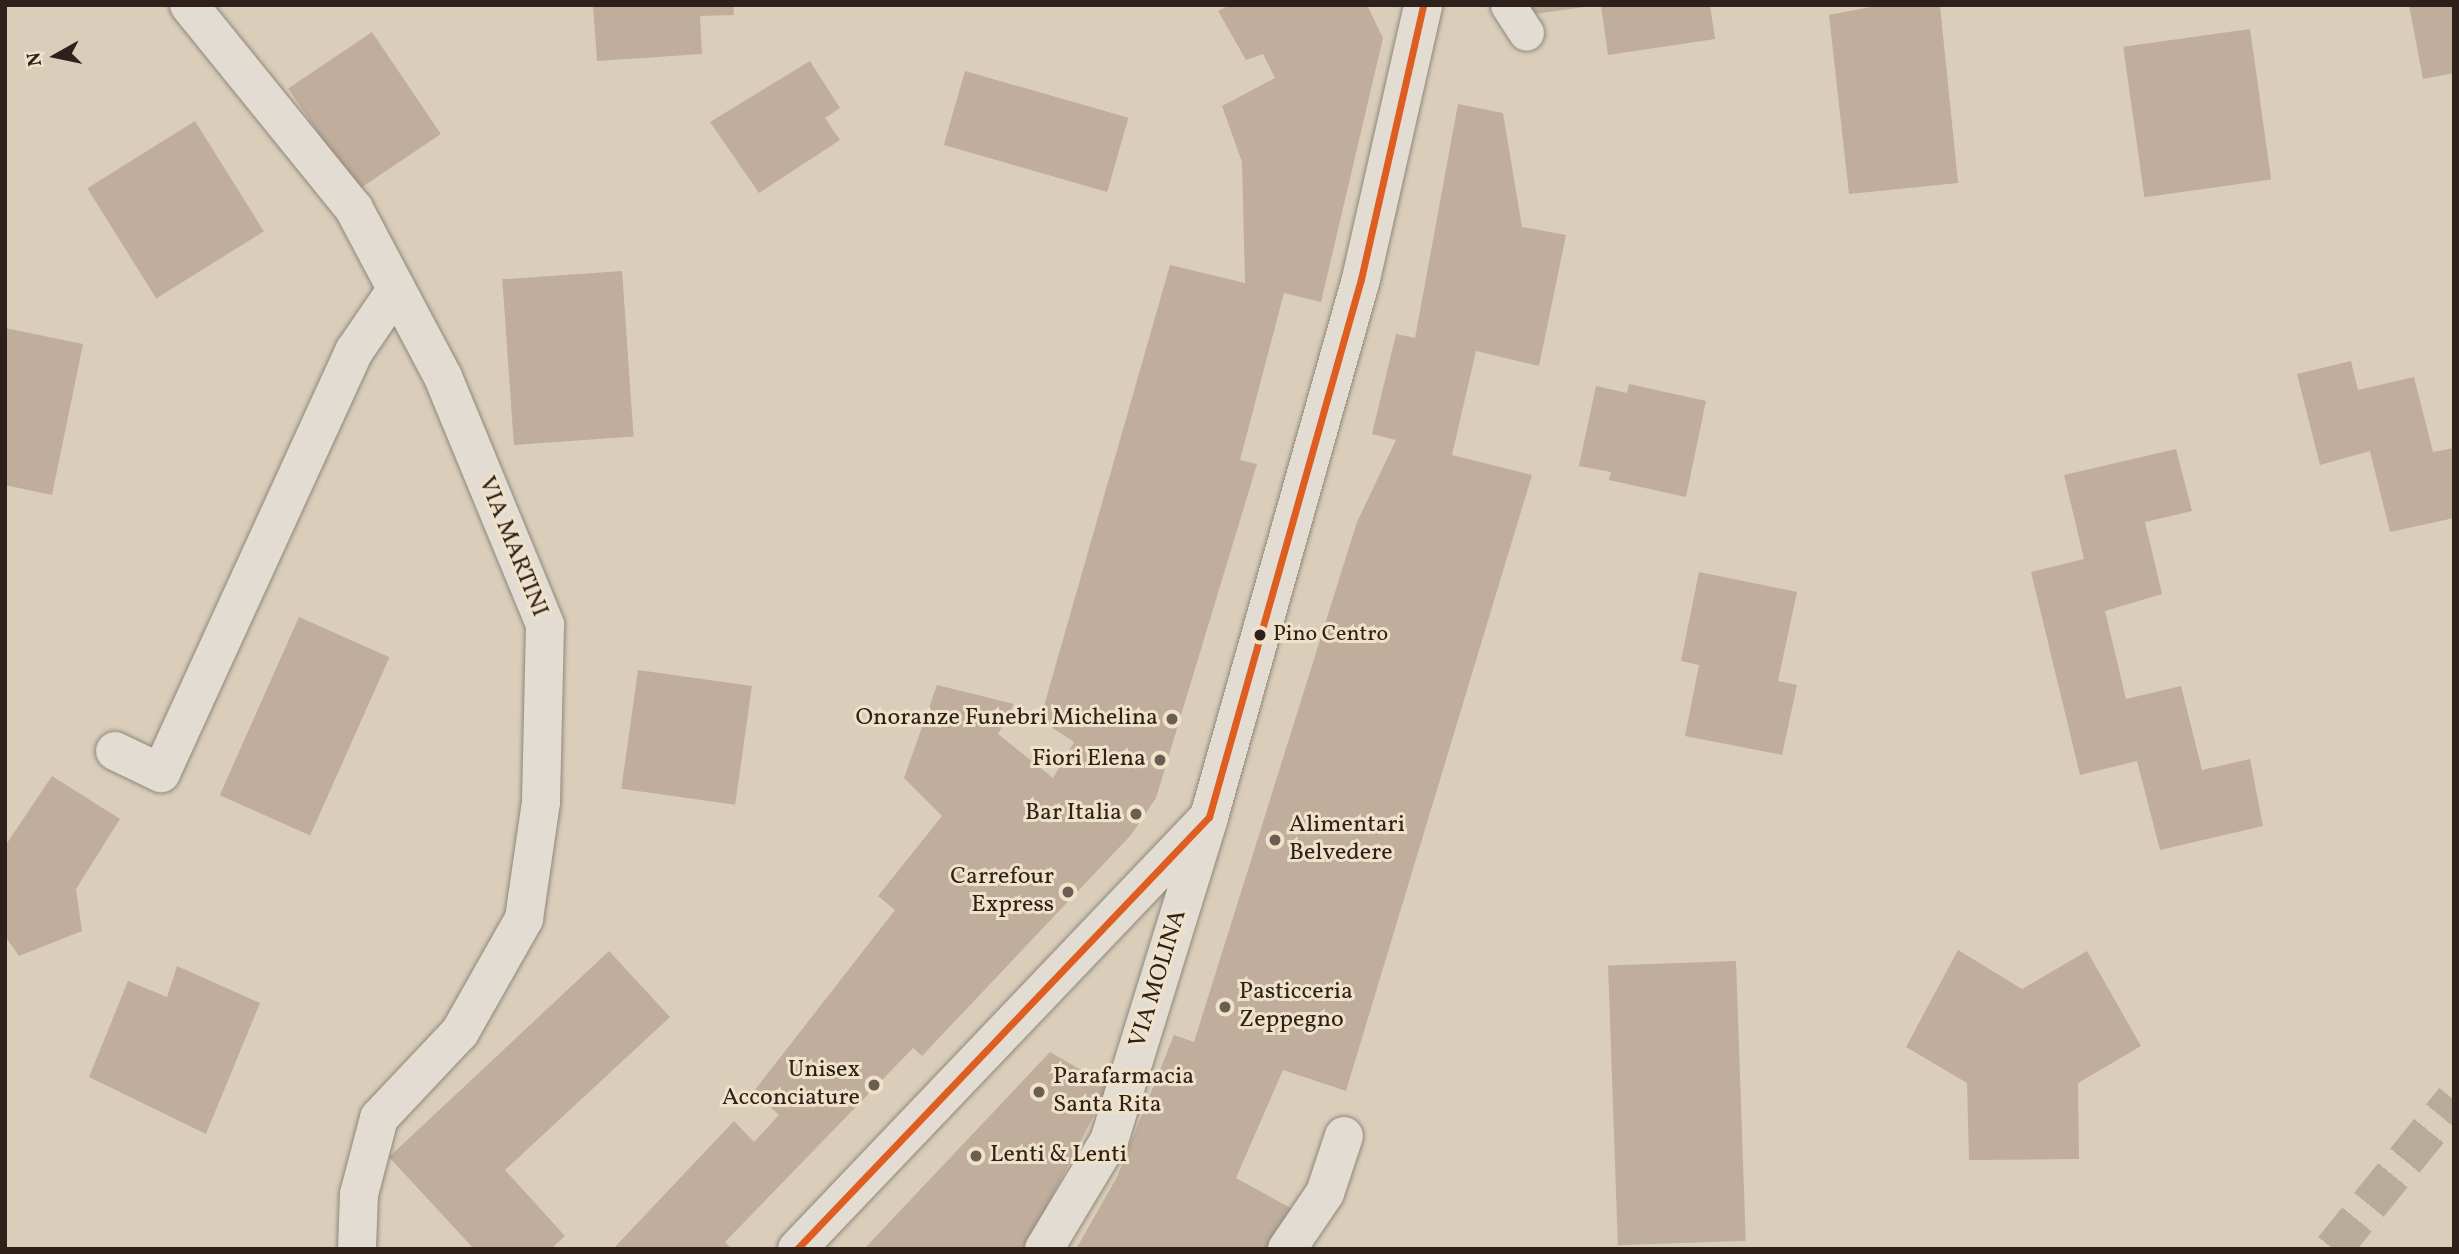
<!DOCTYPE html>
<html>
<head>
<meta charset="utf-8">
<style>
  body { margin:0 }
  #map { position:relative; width:2459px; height:1254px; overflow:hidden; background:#daceba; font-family:Vollkorn,serif }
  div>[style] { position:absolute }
  .building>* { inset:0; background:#c0ad9c; transform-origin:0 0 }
  .primary-tunnel>* { height:38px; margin-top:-19px; transform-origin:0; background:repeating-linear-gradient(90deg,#b8ab9a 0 38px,transparent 0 57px) }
  .roads { filter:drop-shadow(0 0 2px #8f877b) drop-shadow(0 0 2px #8f877b) }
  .lane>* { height:35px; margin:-17.5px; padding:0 17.5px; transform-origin:17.5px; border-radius:17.5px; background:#e2dcd2 }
  .street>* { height:38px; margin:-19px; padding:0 19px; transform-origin:19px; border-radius:19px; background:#e2dcd2 }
  .secondary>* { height:38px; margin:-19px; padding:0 19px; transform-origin:19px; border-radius:19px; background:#e2dcd2 }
  .bus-1>* { height:7px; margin:-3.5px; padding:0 3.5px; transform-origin:3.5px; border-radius:3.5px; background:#de5e21 }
  .dots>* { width:19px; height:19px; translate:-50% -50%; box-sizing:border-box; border:4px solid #f0e2c9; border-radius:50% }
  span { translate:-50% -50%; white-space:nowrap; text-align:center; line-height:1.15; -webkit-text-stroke:6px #f0e2c9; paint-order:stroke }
  .bus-label { font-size:22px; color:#2e201a }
  .left { translate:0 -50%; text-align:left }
  .street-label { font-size:24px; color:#2e201a }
  .poi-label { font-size:24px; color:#2e201a }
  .right { translate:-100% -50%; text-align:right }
  .frame { position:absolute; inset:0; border:7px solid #2e201a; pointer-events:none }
  .north { position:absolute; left:21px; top:21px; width:70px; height:70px; -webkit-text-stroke:5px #f0e2c9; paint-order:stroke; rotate:261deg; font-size:19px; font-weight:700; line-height:28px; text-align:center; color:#2e201a }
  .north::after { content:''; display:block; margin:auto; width:24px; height:32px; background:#2e201a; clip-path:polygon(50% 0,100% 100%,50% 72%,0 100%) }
</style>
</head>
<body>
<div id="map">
  <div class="building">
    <i style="clip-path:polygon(593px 5px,733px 5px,734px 15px,700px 16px,702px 54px,597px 61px)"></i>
    <i style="clip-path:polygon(1230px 5px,1367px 5px,1383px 38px,1321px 302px,1284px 293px,1240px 460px,1257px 464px,1156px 798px,1131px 835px,922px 1056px,913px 1048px,725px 1242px,732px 1249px,613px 1249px,734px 1121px,754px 1142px,779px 1115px,754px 1091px,895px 910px,878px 896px,942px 816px,904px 778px,937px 685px,1014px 704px,998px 734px,1053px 778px,1074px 742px,1040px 720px,1170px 265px,1245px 283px,1242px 162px,1222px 106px,1275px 78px,1263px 54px,1246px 60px,1218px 11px)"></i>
    <i style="clip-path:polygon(1518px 5px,1584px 5px,1584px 7px,1520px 16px)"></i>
    <i style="clip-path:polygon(1601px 5px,1710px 5px,1715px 39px,1608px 55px)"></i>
    <i style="clip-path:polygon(1881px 5px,1940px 5px,1958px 183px,1849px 194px,1829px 15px)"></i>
    <i style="clip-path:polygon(2409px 5px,2454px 5px,2454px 73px,2423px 79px)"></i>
    <i style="left:2250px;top:29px;width:152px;height:128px;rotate:82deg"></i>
    <i style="left:372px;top:32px;width:123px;height:101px;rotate:56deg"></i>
    <i style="clip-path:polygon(810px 61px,840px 108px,825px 118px,840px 140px,759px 193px,710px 122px)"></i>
    <i style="left:965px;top:71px;width:170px;height:77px;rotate:16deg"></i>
    <i style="clip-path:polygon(1458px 104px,1503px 113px,1522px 227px,1566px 235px,1539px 366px,1476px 351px,1452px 455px,1532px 475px,1346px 1091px,1283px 1070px,1236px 1178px,1296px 1211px,1273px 1249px,1076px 1249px,1117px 1177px,1174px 1035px,1194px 1042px,1357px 522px,1396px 440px,1372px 434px,1396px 334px,1415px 338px)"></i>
    <i style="left:195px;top:121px;width:130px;height:127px;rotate:58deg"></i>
    <i style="left:622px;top:271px;width:166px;height:120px;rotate:86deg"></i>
    <i style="clip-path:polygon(5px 328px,83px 344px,52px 495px,5px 485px)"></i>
    <i style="clip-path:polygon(2351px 361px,2358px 390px,2414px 377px,2433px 452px,2454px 448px,2454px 518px,2390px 532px,2370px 451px,2320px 465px,2297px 374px)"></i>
    <i style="clip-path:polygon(1629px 384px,1706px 401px,1686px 497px,1609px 480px,1611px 472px,1579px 466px,1596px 386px,1627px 393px)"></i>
    <i style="clip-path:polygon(2176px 449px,2192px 511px,2145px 522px,2162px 594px,2105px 611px,2126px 699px,2181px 686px,2202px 770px,2250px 759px,2263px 826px,2160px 850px,2137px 761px,2080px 775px,2031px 572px,2084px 559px,2064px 475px)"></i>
    <i style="clip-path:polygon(1699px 572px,1797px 592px,1778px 681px,1797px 685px,1782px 755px,1685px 736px,1699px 665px,1681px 661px)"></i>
    <i style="left:299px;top:617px;width:99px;height:195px;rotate:24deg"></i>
    <i style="left:638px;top:670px;width:115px;height:120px;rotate:8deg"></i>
    <i style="clip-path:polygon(52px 776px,120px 819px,76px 889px,82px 931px,19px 956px,5px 936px,5px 846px)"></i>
    <i style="clip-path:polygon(1958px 950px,2022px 989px,2087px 951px,2141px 1046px,2078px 1083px,2079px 1159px,1969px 1160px,1967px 1083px,1906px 1047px)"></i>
    <i style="clip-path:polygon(609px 951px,670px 1017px,505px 1170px,565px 1236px,551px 1249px,474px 1249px,389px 1157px)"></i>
    <i style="left:1736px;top:961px;width:280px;height:128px;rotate:88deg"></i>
    <i style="clip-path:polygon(177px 966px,260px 1003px,206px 1134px,89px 1077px,128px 981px,167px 997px)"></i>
    <i style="clip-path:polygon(1050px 1052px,1109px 1086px,1025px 1249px,864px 1249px)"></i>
  </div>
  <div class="primary-tunnel">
    <i style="left:2333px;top:1249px;width:192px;rotate:-50.9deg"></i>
  </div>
  <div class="roads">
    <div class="lane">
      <i style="left:1508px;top:5px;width:33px;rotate:57deg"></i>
    </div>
    <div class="street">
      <i style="left:189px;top:5px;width:262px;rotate:51deg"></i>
      <i style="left:354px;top:209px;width:190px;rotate:62.1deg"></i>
      <i style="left:443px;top:377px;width:268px;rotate:67.6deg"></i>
      <i style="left:545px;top:625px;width:177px;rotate:91.3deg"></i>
      <i style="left:541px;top:802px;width:118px;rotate:98.3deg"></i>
      <i style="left:524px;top:919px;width:130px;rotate:119.5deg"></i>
      <i style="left:460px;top:1032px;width:118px;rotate:133.3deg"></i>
      <i style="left:379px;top:1118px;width:79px;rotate:104.7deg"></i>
      <i style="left:359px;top:1194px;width:55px;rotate:92.1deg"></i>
      <i style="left:115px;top:751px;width:51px;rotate:25.6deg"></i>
      <i style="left:161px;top:773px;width:465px;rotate:-65.4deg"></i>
      <i style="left:355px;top:350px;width:73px;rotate:-55.7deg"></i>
      <i style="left:1044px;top:1249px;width:126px;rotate:-59deg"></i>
      <i style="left:1109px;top:1141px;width:339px;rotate:-72.8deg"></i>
      <i style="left:1287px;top:1249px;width:68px;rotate:-55.8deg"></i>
      <i style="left:1325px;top:1193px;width:60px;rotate:-71.6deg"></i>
    </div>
    <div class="secondary">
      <i style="left:797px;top:1249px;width:597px;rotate:-46.36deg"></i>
      <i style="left:1209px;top:817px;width:559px;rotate:-74.22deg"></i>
      <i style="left:1361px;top:279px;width:281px;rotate:-77.2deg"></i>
    </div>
  </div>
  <div class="bus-1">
    <i style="left:797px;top:1249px;width:597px;rotate:-46.36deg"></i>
    <i style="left:1209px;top:817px;width:559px;rotate:-74.22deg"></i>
    <i style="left:1361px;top:279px;width:281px;rotate:-77.2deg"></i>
  </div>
  <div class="dots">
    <i style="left:1260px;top:635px;background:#2e201a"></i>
    <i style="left:1172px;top:719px;background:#6a5d52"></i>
    <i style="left:1160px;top:760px;background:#6a5d52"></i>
    <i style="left:1136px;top:814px;background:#6a5d52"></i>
    <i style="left:1275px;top:840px;background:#6a5d52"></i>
    <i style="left:1068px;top:892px;background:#6a5d52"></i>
    <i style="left:1225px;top:1007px;background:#6a5d52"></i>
    <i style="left:874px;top:1085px;background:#6a5d52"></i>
    <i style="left:1039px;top:1092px;background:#6a5d52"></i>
    <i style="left:976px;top:1156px;background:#6a5d52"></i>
  </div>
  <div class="bus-label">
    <span class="left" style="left:1273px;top:635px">Pino Centro</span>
  </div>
  <div class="street-label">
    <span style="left:512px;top:547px;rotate:68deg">VIA MARTINI</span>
    <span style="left:1159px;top:979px;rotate:-73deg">VIA MOLINA</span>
  </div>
  <div class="poi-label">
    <span class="right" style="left:1158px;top:719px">Onoranze Funebri Michelina</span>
    <span class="right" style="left:1146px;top:760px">Fiori Elena</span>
    <span class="right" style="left:1122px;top:814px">Bar Italia</span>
    <span class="left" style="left:1289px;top:840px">Alimentari<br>Belvedere</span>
    <span class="right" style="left:1054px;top:892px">Carrefour<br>Express</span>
    <span class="left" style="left:1239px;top:1007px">Pasticceria<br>Zeppegno</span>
    <span class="right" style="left:860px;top:1085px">Unisex<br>Acconciature</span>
    <span class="left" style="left:1053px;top:1092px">Parafarmacia<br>Santa Rita</span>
    <span class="left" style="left:990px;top:1156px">Lenti &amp; Lenti</span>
  </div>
  <div class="frame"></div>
  <div class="north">N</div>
</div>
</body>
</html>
